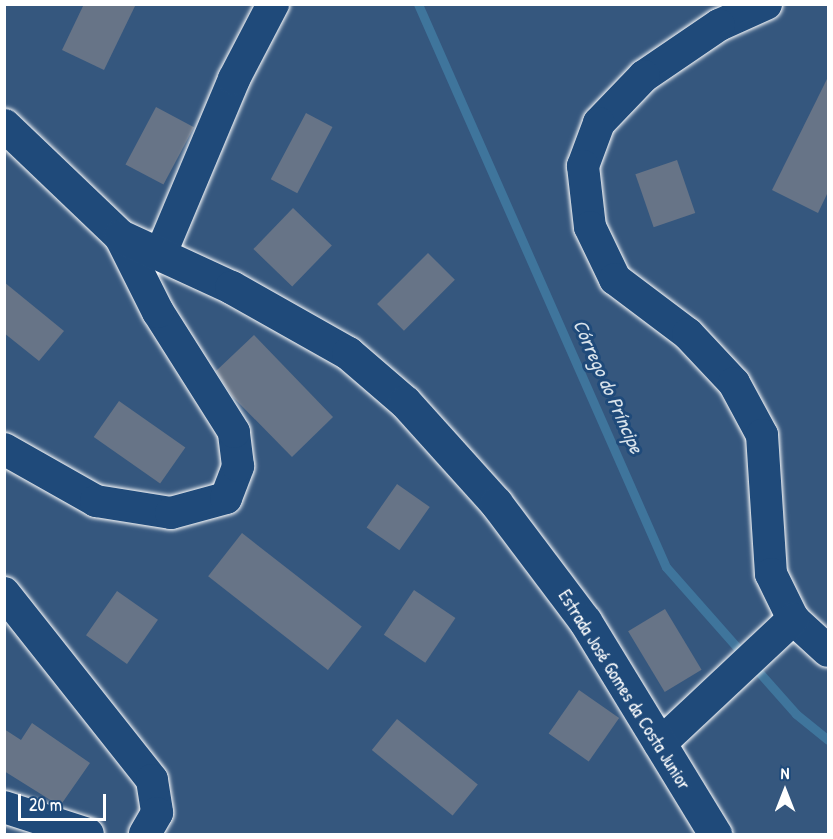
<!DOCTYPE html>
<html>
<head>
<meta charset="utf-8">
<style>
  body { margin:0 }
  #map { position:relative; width:833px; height:839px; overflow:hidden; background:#35577e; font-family:"Patrick Hand",sans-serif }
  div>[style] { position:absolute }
  .stream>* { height:9px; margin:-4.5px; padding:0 4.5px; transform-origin:4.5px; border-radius:4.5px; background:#3f759c }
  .building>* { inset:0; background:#677487; transform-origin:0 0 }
  .roads { filter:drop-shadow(0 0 2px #fff) drop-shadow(0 0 2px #fff) }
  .street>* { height:32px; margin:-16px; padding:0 16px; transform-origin:16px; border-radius:16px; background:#1f4a7a }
  .secondary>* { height:33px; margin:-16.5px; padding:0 16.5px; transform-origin:16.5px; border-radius:16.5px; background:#1f4a7a }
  span { translate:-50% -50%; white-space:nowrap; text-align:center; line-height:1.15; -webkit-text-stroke:6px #1f4a7a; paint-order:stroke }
  .street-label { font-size:18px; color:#fff }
  .water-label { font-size:20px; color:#d9e3eb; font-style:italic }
  .frame { position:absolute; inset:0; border:6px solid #fff; pointer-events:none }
  .north { position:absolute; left:755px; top:761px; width:60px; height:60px; -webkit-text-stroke:4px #1f4a7a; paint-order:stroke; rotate:0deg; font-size:16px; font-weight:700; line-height:24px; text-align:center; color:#fff }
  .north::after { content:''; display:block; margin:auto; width:21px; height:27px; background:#fff; clip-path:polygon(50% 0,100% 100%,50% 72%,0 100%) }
  .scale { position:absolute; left:18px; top:794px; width:88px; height:27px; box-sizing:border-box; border:3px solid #fff; border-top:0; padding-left:8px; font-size:18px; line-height:21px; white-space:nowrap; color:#fff; -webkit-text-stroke:4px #1f4a7a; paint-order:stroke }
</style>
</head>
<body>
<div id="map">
  <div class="stream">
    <i style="left:418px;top:4px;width:615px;rotate:66.23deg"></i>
    <i style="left:666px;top:567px;width:196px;rotate:48.5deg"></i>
    <i style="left:796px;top:714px;width:41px;rotate:39.1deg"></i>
  </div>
  <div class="building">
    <i style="clip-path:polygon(84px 4px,136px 4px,104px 70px,62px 50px)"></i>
    <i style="clip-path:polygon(828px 77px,828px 192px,818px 213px,772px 190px)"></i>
    <i style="left:156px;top:107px;width:43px;height:65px;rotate:28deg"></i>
    <i style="left:306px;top:113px;width:30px;height:75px;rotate:28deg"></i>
    <i style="left:677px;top:160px;width:56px;height:44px;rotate:71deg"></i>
    <i style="left:293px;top:208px;width:54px;height:57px;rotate:44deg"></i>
    <i style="left:428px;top:253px;width:38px;height:72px;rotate:45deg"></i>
    <i style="clip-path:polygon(4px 282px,64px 331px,39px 361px,4px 333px)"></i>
    <i style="clip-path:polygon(254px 335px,333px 417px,292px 457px,232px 396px,216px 371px)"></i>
    <i style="left:119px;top:401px;width:81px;height:44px;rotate:35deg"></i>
    <i style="left:397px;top:484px;width:40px;height:53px;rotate:35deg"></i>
    <i style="left:242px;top:533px;width:152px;height:55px;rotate:38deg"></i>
    <i style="left:414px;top:590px;width:50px;height:54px;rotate:34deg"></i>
    <i style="left:117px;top:591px;width:50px;height:54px;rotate:35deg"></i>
    <i style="left:665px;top:609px;width:71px;height:43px;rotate:59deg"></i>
    <i style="left:579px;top:690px;width:49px;height:53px;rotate:35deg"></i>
    <i style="left:397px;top:719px;width:104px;height:40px;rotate:39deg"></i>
    <i style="clip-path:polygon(32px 723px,90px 763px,60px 806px,4px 771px,4px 729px,21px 740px)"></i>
  </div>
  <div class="roads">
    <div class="street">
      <i style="left:766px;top:4px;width:51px;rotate:155.9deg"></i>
      <i style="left:719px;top:25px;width:91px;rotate:145.8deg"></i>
      <i style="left:644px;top:76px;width:65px;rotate:133.8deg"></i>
      <i style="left:599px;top:123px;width:46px;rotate:110.4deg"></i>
      <i style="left:583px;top:166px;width:61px;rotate:83.5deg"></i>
      <i style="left:590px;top:227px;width:58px;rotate:64.3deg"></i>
      <i style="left:615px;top:279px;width:91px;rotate:37deg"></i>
      <i style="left:688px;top:334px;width:67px;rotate:46.8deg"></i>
      <i style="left:734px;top:383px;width:59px;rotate:61.7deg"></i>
      <i style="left:762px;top:435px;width:139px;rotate:86.3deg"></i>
      <i style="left:771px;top:574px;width:50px;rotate:63.9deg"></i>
      <i style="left:793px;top:619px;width:47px;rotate:42.4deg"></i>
      <i style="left:161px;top:253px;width:189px;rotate:-67.2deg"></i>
      <i style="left:234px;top:79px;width:85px;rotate:-62.5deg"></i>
      <i style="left:4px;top:449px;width:106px;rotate:29.5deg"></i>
      <i style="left:96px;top:501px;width:76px;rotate:9.1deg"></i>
      <i style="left:171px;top:513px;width:57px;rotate:-15.3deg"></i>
      <i style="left:226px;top:498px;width:34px;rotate:-69deg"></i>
      <i style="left:238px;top:466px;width:34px;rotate:-97deg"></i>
      <i style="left:234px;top:432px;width:142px;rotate:-122.3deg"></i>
      <i style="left:158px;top:312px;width:85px;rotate:-116.6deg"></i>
      <i style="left:4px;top:593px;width:238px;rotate:51.6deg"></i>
      <i style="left:152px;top:780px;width:33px;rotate:81deg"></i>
      <i style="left:157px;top:813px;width:24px;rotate:120deg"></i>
      <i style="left:660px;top:744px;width:183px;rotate:-43.2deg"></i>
      <i style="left:4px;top:807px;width:88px;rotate:17.8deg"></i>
    </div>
    <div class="secondary">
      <i style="left:4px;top:125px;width:161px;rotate:43.7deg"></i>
      <i style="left:120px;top:236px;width:122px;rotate:24.7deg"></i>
      <i style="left:231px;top:287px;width:134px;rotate:29.4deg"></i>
      <i style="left:348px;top:353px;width:75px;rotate:40.7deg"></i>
      <i style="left:405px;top:402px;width:136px;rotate:48deg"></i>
      <i style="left:496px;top:503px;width:148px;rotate:53deg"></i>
      <i style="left:585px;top:621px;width:250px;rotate:58.6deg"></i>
    </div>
  </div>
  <div class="street-label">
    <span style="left:624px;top:690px;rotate:58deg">Estrada José Gomes da Costa Junior</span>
  </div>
  <div class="water-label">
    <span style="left:609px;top:386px;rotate:66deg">Córrego do Príncipe</span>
  </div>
  <div class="frame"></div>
  <div class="north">N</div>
  <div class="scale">20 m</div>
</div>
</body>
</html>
